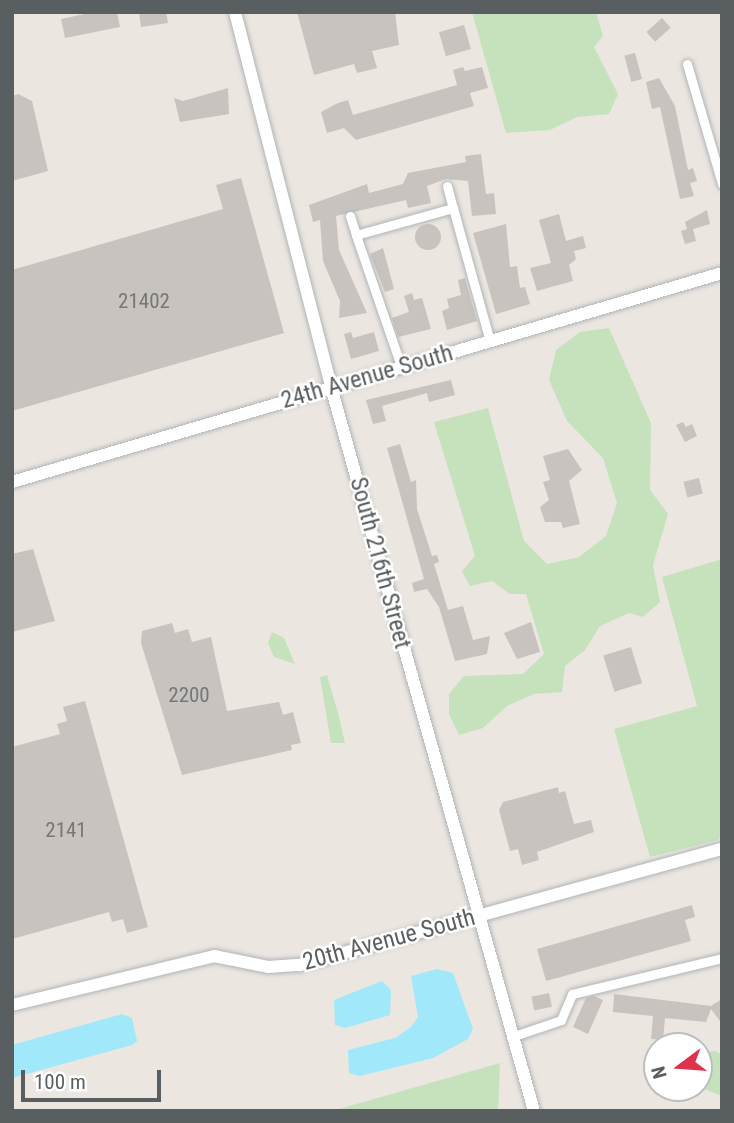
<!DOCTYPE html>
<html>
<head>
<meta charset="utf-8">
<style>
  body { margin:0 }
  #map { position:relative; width:734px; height:1123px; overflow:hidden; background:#ebe6e0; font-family:"Roboto Condensed",sans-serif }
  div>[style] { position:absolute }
  .green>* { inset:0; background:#c5e2bd }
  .water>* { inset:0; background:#a0e8fa }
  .building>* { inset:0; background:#c8c3bf; transform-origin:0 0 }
  .round { border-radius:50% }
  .roads { filter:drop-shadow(0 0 2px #b1b4b7) drop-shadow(0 0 2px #b1b4b7) }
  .minor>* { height:9px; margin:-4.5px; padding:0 4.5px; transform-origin:4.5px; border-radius:4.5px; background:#fff }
  .tertiary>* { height:12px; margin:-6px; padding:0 6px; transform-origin:6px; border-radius:6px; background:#fff }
  .secondary>* { height:12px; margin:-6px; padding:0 6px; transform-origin:6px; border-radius:6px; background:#fff }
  span { translate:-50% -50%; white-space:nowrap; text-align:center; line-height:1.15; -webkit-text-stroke:5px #fff; paint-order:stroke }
  .number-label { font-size:21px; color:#757778 }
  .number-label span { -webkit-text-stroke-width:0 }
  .street-label { font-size:24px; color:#595e60 }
  .frame { position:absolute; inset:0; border:14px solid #595e60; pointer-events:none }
  .north { position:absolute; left:643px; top:1032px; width:70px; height:70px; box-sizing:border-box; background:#fff; border:2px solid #bdbfbf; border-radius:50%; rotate:254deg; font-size:19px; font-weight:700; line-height:28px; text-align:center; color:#595e60 }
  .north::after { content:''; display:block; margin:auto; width:24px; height:32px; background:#e0314c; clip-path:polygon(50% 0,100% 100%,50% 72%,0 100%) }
  .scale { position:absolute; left:21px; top:1070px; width:140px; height:32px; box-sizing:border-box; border:4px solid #595e60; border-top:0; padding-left:9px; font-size:21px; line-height:24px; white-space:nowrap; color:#595e60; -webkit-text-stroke:5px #fff; paint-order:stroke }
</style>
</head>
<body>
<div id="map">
  <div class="green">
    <i style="clip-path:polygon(472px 12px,596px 12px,603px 36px,594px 47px,618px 94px,609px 114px,577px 117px,550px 130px,506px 133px)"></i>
    <i style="clip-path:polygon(609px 328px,651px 423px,650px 490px,668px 514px,653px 565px,660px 602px,643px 617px,629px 613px,600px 626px,585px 650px,565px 666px,562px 692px,534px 694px,507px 706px,483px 728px,459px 735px,449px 714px,449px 694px,464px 676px,523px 674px,544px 654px,526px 594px,510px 594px,492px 581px,470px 586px,462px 571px,475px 556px,434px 422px,488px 408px,524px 541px,547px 564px,579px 557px,606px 536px,617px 503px,603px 458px,567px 421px,549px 380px,556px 350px,580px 332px)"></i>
    <i style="clip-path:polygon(722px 559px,722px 833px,718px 840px,650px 857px,614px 729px,697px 706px,662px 577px)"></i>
    <i style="clip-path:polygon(272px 632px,284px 638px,295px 664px,274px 657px,268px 643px)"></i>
    <i style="clip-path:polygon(327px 675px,339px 717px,345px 743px,331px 743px,320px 677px)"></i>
    <i style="clip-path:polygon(715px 1051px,722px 1054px,722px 1096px,699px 1087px,699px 1052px)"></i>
    <i style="clip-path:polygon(500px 1063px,498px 1111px,332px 1111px)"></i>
  </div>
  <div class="water">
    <i style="clip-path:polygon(437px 969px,453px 973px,473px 1029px,468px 1039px,433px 1058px,360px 1076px,349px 1073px,348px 1050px,395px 1038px,411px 1027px,418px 1017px,411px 976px)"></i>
    <i style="clip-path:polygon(382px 981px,391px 990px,390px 1015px,345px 1028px,335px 1025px,334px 1000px)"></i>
    <i style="clip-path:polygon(122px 1014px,132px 1018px,137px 1041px,132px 1045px,12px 1078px,12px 1045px)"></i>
  </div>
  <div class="building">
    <i style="clip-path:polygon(94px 12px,117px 12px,120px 27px,65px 38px,61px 19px)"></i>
    <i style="clip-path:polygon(139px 12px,166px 12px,168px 23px,141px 27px)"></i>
    <i style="clip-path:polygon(297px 12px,395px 12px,399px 45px,372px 51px,377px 68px,357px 73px,354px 64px,314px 75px)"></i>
    <i style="left:662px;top:18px;width:13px;height:21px;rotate:48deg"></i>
    <i style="left:464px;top:25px;width:25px;height:26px;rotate:74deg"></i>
    <i style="left:635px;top:53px;width:27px;height:11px;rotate:75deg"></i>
    <i style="clip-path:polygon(463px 67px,465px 71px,482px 67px,488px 88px,470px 93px,474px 106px,356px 140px,344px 128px,327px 133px,321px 112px,338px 103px,348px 100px,353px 115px,457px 85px,453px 70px)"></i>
    <i style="clip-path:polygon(659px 78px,675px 106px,688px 170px,693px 168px,697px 181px,690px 183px,694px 196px,680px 199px,660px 107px,652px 109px,646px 82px)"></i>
    <i style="clip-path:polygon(228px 88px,229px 114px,180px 122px,174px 98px,183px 101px)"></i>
    <i style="clip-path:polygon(18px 94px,32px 101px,48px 171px,12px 181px,12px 96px)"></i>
    <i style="clip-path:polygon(481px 154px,486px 194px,494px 193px,496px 214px,472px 216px,468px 181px,446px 179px,427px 186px,431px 203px,408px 208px,406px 200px,336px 216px,339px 250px,367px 313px,339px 318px,340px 301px,323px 261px,320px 220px,313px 222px,309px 205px,367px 184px,369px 193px,403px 184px,408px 173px,466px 162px,465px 156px)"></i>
    <i style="clip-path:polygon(241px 178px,284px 333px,12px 411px,12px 270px,223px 209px,216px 185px)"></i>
    <i style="clip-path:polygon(707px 210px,710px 224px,693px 229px,696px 241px,685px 244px,681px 231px,687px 229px,685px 222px)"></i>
    <i style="clip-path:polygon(559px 214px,566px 241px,583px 236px,586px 248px,574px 251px,576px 259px,569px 265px,573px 281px,537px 291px,530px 268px,551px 263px,539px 220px)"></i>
    <i class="round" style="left:415px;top:224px;width:26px;height:26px"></i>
    <i style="clip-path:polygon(506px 224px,510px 267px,517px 266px,520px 288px,525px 287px,530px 304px,496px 314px,473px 233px)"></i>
    <i style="clip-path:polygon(383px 248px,394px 289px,385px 292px,370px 254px)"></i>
    <i style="clip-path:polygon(465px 278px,477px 321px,447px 330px,442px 311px,449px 308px,447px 299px,461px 295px,458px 280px)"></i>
    <i style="clip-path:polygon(412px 293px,414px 300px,422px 298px,431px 329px,398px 337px,392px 318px,409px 312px,404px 296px)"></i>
    <i style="clip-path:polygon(351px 332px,353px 338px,374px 332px,379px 351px,351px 359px,344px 334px)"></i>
    <i style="clip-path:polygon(451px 380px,455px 395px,429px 402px,427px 393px,382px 406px,386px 421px,373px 424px,366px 400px)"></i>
    <i style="clip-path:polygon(683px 422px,686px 427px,692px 424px,697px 436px,685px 442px,676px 425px)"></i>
    <i style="clip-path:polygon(400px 444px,411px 482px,416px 480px,417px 509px,432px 556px,437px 555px,439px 562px,434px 564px,448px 610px,463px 606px,473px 640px,490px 636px,487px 654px,455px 661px,439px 607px,427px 589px,414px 592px,412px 583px,424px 579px,387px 448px)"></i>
    <i style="clip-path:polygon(568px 449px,582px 470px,569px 481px,580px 524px,563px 528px,561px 522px,545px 522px,540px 507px,549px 500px,543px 482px,550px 480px,543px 456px)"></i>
    <i style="left:699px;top:478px;width:16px;height:16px;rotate:76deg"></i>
    <i style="clip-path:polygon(33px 549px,55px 621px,12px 632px,12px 554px)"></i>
    <i style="clip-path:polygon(531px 622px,540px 652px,517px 659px,504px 633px)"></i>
    <i style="clip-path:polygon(172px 623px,175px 633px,188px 629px,192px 642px,211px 637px,227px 711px,279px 702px,283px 715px,293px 712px,301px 743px,291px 745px,292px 750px,182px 775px,141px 643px,142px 631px)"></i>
    <i style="left:631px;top:647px;width:38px;height:29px;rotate:73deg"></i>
    <i style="clip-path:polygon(85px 701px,148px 927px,127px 933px,123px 919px,112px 922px,109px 912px,12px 939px,12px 747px,60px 734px,57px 724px,67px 721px,63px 707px)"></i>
    <i style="clip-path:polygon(558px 787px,559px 793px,565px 791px,574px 824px,591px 820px,594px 832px,537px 852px,539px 860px,522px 865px,518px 849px,510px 851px,499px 810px,503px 802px)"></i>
    <i style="clip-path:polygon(692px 905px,695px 917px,685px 920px,691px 941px,546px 981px,537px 949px)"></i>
    <i style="left:549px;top:993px;width:14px;height:18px;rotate:78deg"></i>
    <i style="clip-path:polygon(614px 994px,711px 1006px,722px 999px,722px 1024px,711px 1009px,706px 1022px,665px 1018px,663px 1040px,651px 1039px,653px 1016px,613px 1012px)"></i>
    <i style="clip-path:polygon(594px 996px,603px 1000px,588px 1034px,573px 1027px,586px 998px)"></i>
  </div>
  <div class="roads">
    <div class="minor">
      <i style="left:687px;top:64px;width:125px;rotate:73.7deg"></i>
      <i style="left:447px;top:186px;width:23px;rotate:75deg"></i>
      <i style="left:350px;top:216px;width:20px;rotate:72deg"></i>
      <i style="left:401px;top:366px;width:139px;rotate:-109deg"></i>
      <i style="left:356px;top:235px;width:101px;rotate:-15.6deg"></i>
      <i style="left:453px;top:208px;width:138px;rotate:74.5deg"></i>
      <i style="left:511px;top:1037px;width:53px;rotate:-18.8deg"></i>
      <i style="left:561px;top:1020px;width:28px;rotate:-67deg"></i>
      <i style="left:572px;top:994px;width:154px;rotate:-13.5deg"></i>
    </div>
    <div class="tertiary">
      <i style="left:12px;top:482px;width:740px;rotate:-16.4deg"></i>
      <i style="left:12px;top:1005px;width:208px;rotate:-13.6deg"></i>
      <i style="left:214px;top:956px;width:55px;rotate:11.5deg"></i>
      <i style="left:268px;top:967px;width:32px;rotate:-4deg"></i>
      <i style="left:300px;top:965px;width:438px;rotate:-15.4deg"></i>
    </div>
    <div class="secondary">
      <i style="left:235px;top:12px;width:387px;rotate:75.6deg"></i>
      <i style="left:331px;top:387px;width:752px;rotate:74.34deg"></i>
    </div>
  </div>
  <div class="number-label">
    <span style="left:144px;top:301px">21402</span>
    <span style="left:189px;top:695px">2200</span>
    <span style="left:66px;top:830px">2141</span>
  </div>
  <div class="street-label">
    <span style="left:367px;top:377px;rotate:-16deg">24th Avenue South</span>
    <span style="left:380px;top:563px;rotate:75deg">South 216th Street</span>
    <span style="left:389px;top:940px;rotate:-15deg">20th Avenue South</span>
  </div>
  <div class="frame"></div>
  <div class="north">N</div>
  <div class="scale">100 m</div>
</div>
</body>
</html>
